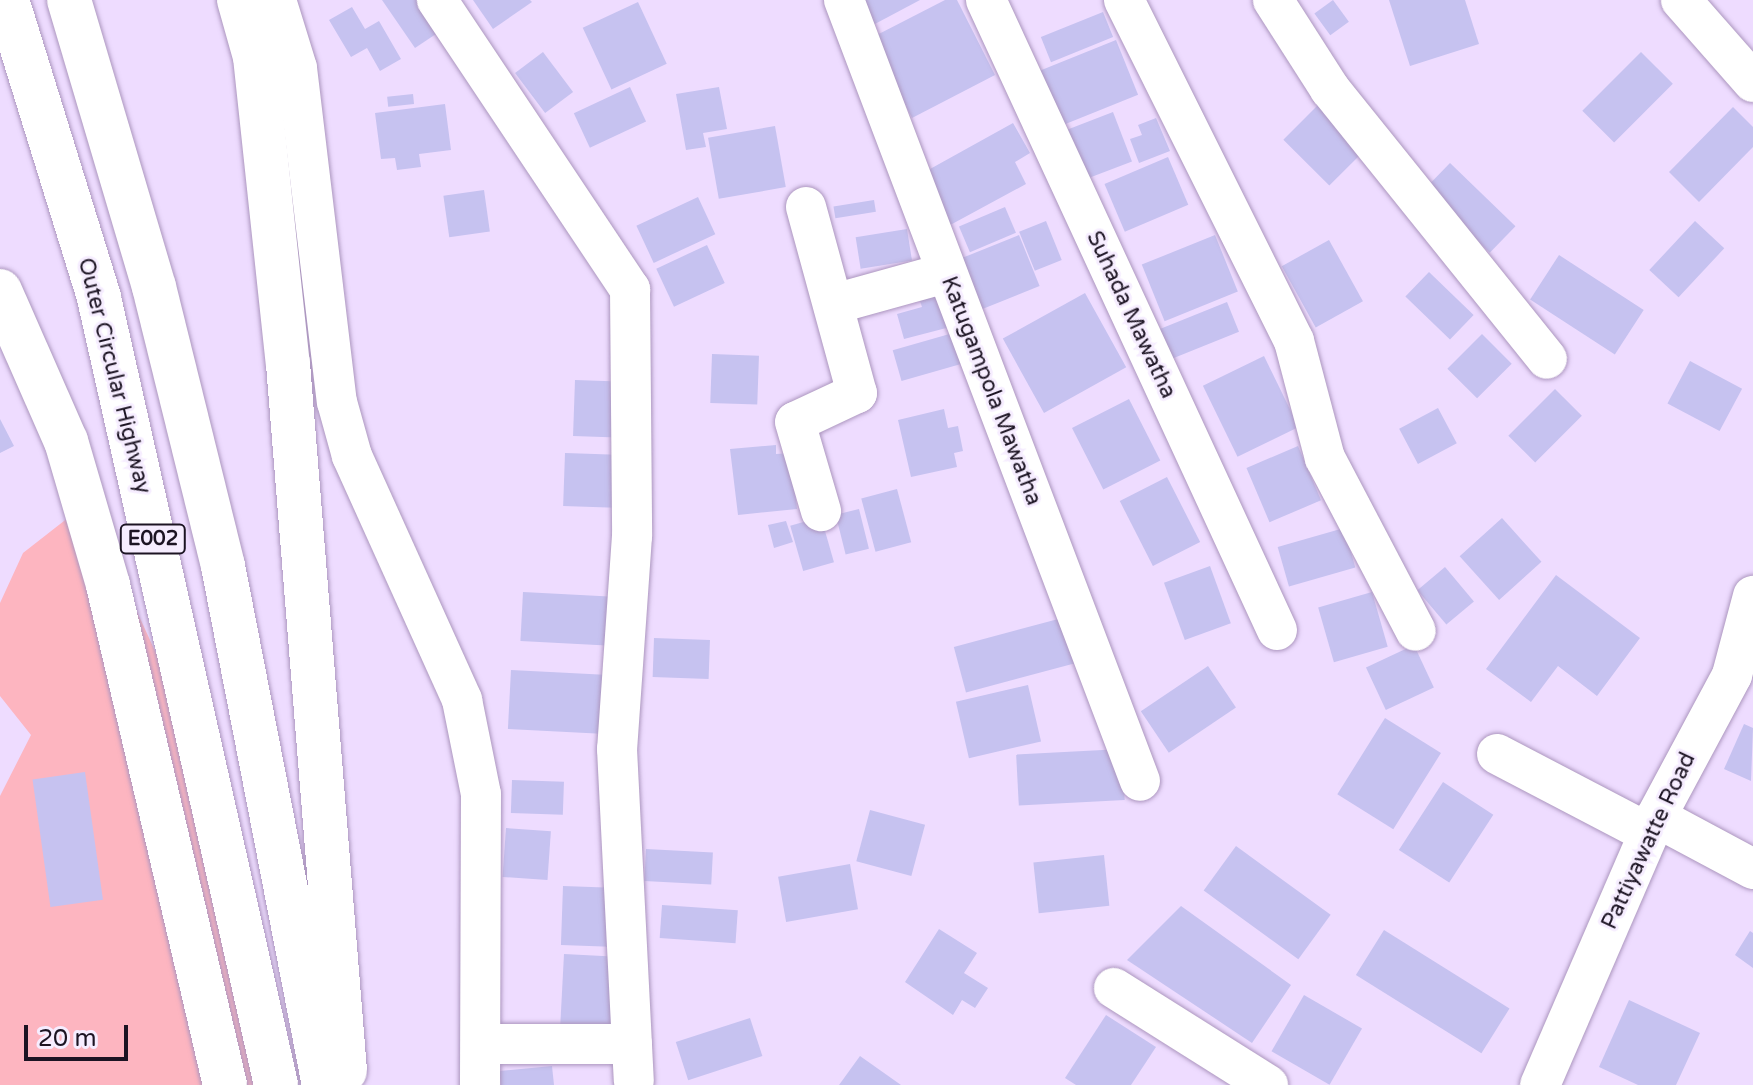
<!DOCTYPE html>
<html>
<head>
<meta charset="utf-8">
<style>
  body { margin:0 }
  #map { position:relative; width:1753px; height:1085px; overflow:hidden; background:#eedcff; font-family:"Varela Round",sans-serif }
  div>[style] { position:absolute }
  .green>* { inset:0; background:#fdb5c0 }
  .building>* { inset:0; background:#c6c2f0; transform-origin:0 0 }
  .roads { filter:drop-shadow(0 0 2px #ac96bf) drop-shadow(0 0 2px #ac96bf) }
  .minor>* { height:40px; margin:-20px; padding:0 20px; transform-origin:20px; border-radius:20px; background:#fff }
  .motorway>* { height:44px; margin:-22px; padding:0 22px; transform-origin:22px; border-radius:22px; background:#fff }
  span { translate:-50% -50%; white-space:nowrap; text-align:center; line-height:1.15; -webkit-text-stroke:6px #f6edff; paint-order:stroke }
  .shield-label span { padding:2px 6px; background:#f6edff; border:2px solid; border-radius:6px; -webkit-text-stroke-width:0 }
  .shield-label { font-size:20px; color:#1c1423; font-weight:700 }
  .street-label { font-size:22px; color:#1c1423 }
  .scale { position:absolute; left:24px; top:1025px; width:104px; height:36px; box-sizing:border-box; border:4px solid #1c1423; border-top:0; padding-left:10px; font-size:24px; line-height:28px; white-space:nowrap; color:#1c1423; -webkit-text-stroke:6px #f6edff; paint-order:stroke }
</style>
</head>
<body>
<div id="map">
  <div class="green">
    <i style="clip-path:polygon(87px 503px,167px 677px,251px 977px,253px 1085px,0 1085px,0 796px,31px 735px,0 696px,0 603px,23px 553px)"></i>
  </div>
  <div class="building">
    <i style="clip-path:polygon(382px 0,425px 0,445px 28px,415px 48px)"></i>
    <i style="clip-path:polygon(473px 0,530px 0,532px 2px,493px 29px)"></i>
    <i style="clip-path:polygon(859px 0,920px 0,873px 25px)"></i>
    <i style="clip-path:polygon(945px 0,957px 0,995px 75px,912px 118px,871px 38px)"></i>
    <i style="left:1333px;top:0;width:27px;height:23px;rotate:54deg"></i>
    <i style="clip-path:polygon(1389px 0,1465px 0,1479px 44px,1410px 66px)"></i>
    <i style="left:638px;top:2px;width:68px;height:61px;rotate:65deg"></i>
    <i style="clip-path:polygon(352px 7px,365px 29px,379px 21px,401px 59px,380px 71px,367px 48px,351px 57px,329px 20px)"></i>
    <i style="left:1103px;top:12px;width:27px;height:67px;rotate:68deg"></i>
    <i style="left:1116px;top:40px;width:59px;height:85px;rotate:68deg"></i>
    <i style="left:543px;top:52px;width:50px;height:35px;rotate:53deg"></i>
    <i style="left:1641px;top:52px;width:45px;height:83px;rotate:45deg"></i>
    <i style="left:630px;top:87px;width:38px;height:62px;rotate:65deg"></i>
    <i style="clip-path:polygon(719px 87px,727px 129px,703px 133px,706px 147px,686px 150px,676px 94px)"></i>
    <i style="left:413px;top:94px;width:10px;height:26px;rotate:84deg"></i>
    <i style="clip-path:polygon(445px 104px,451px 150px,419px 154px,421px 167px,397px 170px,395px 158px,381px 159px,375px 113px)"></i>
    <i style="left:1318px;top:105px;width:65px;height:49px;rotate:45deg"></i>
    <i style="clip-path:polygon(1733px 107px,1753px 127px,1753px 147px,1699px 202px,1669px 172px)"></i>
    <i style="left:1113px;top:112px;width:53px;height:52px;rotate:69deg"></i>
    <i style="clip-path:polygon(1156px 118px,1170px 151px,1139px 163px,1130px 139px,1142px 135px,1138px 125px)"></i>
    <i style="clip-path:polygon(1013px 123px,1030px 153px,1015px 162px,1026px 184px,941px 230px,912px 179px)"></i>
    <i style="left:775px;top:126px;width:62px;height:68px;rotate:80deg"></i>
    <i style="left:1168px;top:157px;width:52px;height:69px;rotate:67deg"></i>
    <i style="left:1450px;top:163px;width:91px;height:37px;rotate:44deg"></i>
    <i style="left:484px;top:190px;width:42px;height:41px;rotate:82deg"></i>
    <i style="left:698px;top:197px;width:41px;height:68px;rotate:65deg"></i>
    <i style="left:874px;top:200px;width:12px;height:41px;rotate:81deg"></i>
    <i style="left:1005px;top:207px;width:28px;height:50px;rotate:67deg"></i>
    <i style="left:1046px;top:221px;width:42px;height:29px;rotate:68deg"></i>
    <i style="left:1695px;top:221px;width:40px;height:67px;rotate:43deg"></i>
    <i style="left:907px;top:229px;width:32px;height:52px;rotate:81deg"></i>
    <i style="left:1019px;top:235px;width:55px;height:69px;rotate:68deg"></i>
    <i style="left:1215px;top:235px;width:61px;height:79px;rotate:68deg"></i>
    <i style="left:1329px;top:240px;width:70px;height:54px;rotate:61deg"></i>
    <i style="left:707px;top:245px;width:42px;height:56px;rotate:65deg"></i>
    <i style="left:1559px;top:255px;width:101px;height:53px;rotate:33deg"></i>
    <i style="left:1429px;top:272px;width:62px;height:34px;rotate:44deg"></i>
    <i style="clip-path:polygon(944px 291px,954px 326px,904px 339px,897px 314px,922px 307px,919px 298px)"></i>
    <i style="left:1085px;top:293px;width:85px;height:94px;rotate:61deg"></i>
    <i style="left:1227px;top:302px;width:32px;height:75px;rotate:68deg"></i>
    <i style="left:960px;top:331px;width:32px;height:70px;rotate:74deg"></i>
    <i style="left:1482px;top:334px;width:42px;height:49px;rotate:45deg"></i>
    <i style="left:712px;top:354px;width:47px;height:49px;rotate:2deg"></i>
    <i style="left:1264px;top:356px;width:79px;height:68px;rotate:64deg"></i>
    <i style="left:1690px;top:361px;width:59px;height:48px;rotate:28deg"></i>
    <i style="left:575px;top:380px;width:51px;height:56px;rotate:2deg"></i>
    <i style="left:1555px;top:389px;width:38px;height:66px;rotate:45deg"></i>
    <i style="left:1129px;top:399px;width:69px;height:64px;rotate:63deg"></i>
    <i style="left:1438px;top:408px;width:40px;height:44px;rotate:62deg"></i>
    <i style="clip-path:polygon(944px 409px,948px 428px,958px 426px,963px 451px,954px 453px,957px 467px,911px 477px,898px 420px)"></i>
    <i style="clip-path:polygon(0 419px,14px 446px,0 453px)"></i>
    <i style="clip-path:polygon(776px 445px,776px 454px,791px 453px,797px 509px,738px 515px,730px 449px)"></i>
    <i style="left:1298px;top:446px;width:59px;height:56px;rotate:67deg"></i>
    <i style="left:565px;top:453px;width:52px;height:53px;rotate:2deg"></i>
    <i style="left:1167px;top:477px;width:73px;height:53px;rotate:63deg"></i>
    <i style="left:897px;top:489px;width:55px;height:37px;rotate:75deg"></i>
    <i style="left:859px;top:509px;width:41px;height:24px;rotate:76deg"></i>
    <i style="left:821px;top:517px;width:47px;height:32px;rotate:74deg"></i>
    <i style="left:1502px;top:518px;width:59px;height:57px;rotate:48deg"></i>
    <i style="clip-path:polygon(786px 521px,793px 542px,774px 548px,768px 525px)"></i>
    <i style="left:1344px;top:528px;width:41px;height:69px;rotate:74deg"></i>
    <i style="left:1210px;top:566px;width:61px;height:49px;rotate:70deg"></i>
    <i style="left:1445px;top:567px;width:45px;height:36px;rotate:50deg"></i>
    <i style="clip-path:polygon(1556px 575px,1640px 638px,1597px 696px,1558px 666px,1531px 702px,1486px 669px)"></i>
    <i style="left:523px;top:592px;width:86px;height:49px;rotate:3deg"></i>
    <i style="left:1372px;top:592px;width:57px;height:56px;rotate:74deg"></i>
    <i style="left:1062px;top:618px;width:47px;height:112px;rotate:75deg"></i>
    <i style="left:654px;top:638px;width:56px;height:39px;rotate:2deg"></i>
    <i style="left:1414px;top:645px;width:47px;height:53px;rotate:65deg"></i>
    <i style="left:1208px;top:666px;width:50px;height:81px;rotate:56deg"></i>
    <i style="left:511px;top:670px;width:93px;height:59px;rotate:3deg"></i>
    <i style="left:1028px;top:685px;width:58px;height:74px;rotate:77deg"></i>
    <i style="left:1385px;top:718px;width:66px;height:90px;rotate:32deg"></i>
    <i style="clip-path:polygon(1744px 724px,1753px 728px,1751px 781px,1724px 769px)"></i>
    <i style="left:1122px;top:749px;width:51px;height:106px;rotate:87deg"></i>
    <i style="left:85px;top:772px;width:129px;height:53px;rotate:82deg"></i>
    <i style="left:512px;top:780px;width:52px;height:33px;rotate:2deg"></i>
    <i style="left:1443px;top:782px;width:60px;height:81px;rotate:33deg"></i>
    <i style="left:870px;top:810px;width:57px;height:53px;rotate:15deg"></i>
    <i style="left:506px;top:828px;width:45px;height:49px;rotate:4deg"></i>
    <i style="left:1236px;top:846px;width:117px;height:55px;rotate:36deg"></i>
    <i style="left:646px;top:849px;width:67px;height:32px;rotate:3deg"></i>
    <i style="left:1104px;top:855px;width:51px;height:71px;rotate:84deg"></i>
    <i style="left:850px;top:864px;width:46px;height:73px;rotate:80deg"></i>
    <i style="left:563px;top:886px;width:49px;height:59px;rotate:2deg"></i>
    <i style="left:662px;top:905px;width:76px;height:33px;rotate:4deg"></i>
    <i style="clip-path:polygon(1181px 906px,1291px 985px,1252px 1043px,1127px 960px)"></i>
    <i style="clip-path:polygon(939px 929px,977px 953px,964px 973px,988px 988px,975px 1008px,962px 1000px,953px 1015px,905px 982px)"></i>
    <i style="left:1384px;top:930px;width:148px;height:53px;rotate:32deg"></i>
    <i style="clip-path:polygon(1750px 931px,1753px 933px,1753px 968px,1735px 955px)"></i>
    <i style="left:564px;top:954px;width:53px;height:73px;rotate:3deg"></i>
    <i style="left:1304px;top:995px;width:67px;height:65px;rotate:30deg"></i>
    <i style="clip-path:polygon(1629px 1000px,1700px 1033px,1676px 1085px,1638px 1085px,1599px 1067px)"></i>
    <i style="clip-path:polygon(1106px 1015px,1156px 1047px,1131px 1085px,1076px 1085px,1065px 1078px)"></i>
    <i style="left:750px;top:1018px;width:40px;height:78px;rotate:72deg"></i>
    <i style="clip-path:polygon(860px 1056px,901px 1085px,839px 1085px)"></i>
    <i style="clip-path:polygon(552px 1066px,554px 1085px,501px 1085px,499px 1071px)"></i>
  </div>
  <div class="roads">
    <div class="minor">
      <i style="left:276px;top:0;width:71px;rotate:72.8deg"></i>
      <i style="left:297px;top:68px;width:336px;rotate:83.2deg"></i>
      <i style="left:337px;top:402px;width:56px;rotate:74.5deg"></i>
      <i style="left:352px;top:456px;width:268px;rotate:65.7deg"></i>
      <i style="left:462px;top:700px;width:96px;rotate:78.6deg"></i>
      <i style="left:481px;top:794px;width:291px;rotate:90.2deg"></i>
      <i style="left:437px;top:0;width:348px;rotate:56.3deg"></i>
      <i style="left:630px;top:289px;width:247px;rotate:89.5deg"></i>
      <i style="left:632px;top:536px;width:214px;rotate:94deg"></i>
      <i style="left:617px;top:749px;width:332px;rotate:87.1deg"></i>
      <i style="left:844px;top:0;width:835px;rotate:69.24deg"></i>
      <i style="left:986px;top:0;width:694px;rotate:65.21deg"></i>
      <i style="left:1124px;top:0;width:381px;rotate:63.5deg"></i>
      <i style="left:1294px;top:341px;width:121px;rotate:75.2deg"></i>
      <i style="left:1325px;top:458px;width:195px;rotate:62.3deg"></i>
      <i style="left:1273px;top:0;width:106px;rotate:57.4deg"></i>
      <i style="left:1330px;top:89px;width:346px;rotate:51.2deg"></i>
      <i style="left:1681px;top:0;width:109px;rotate:48.7deg"></i>
      <i style="left:806px;top:207px;width:193px;rotate:74.7deg"></i>
      <i style="left:857px;top:393px;width:68px;rotate:154.9deg"></i>
      <i style="left:795px;top:422px;width:93px;rotate:73.7deg"></i>
      <i style="left:834px;top:304px;width:116px;rotate:-15.5deg"></i>
      <i style="left:1497px;top:754px;width:170px;rotate:27.6deg"></i>
      <i style="left:1656px;top:817px;width:110px;rotate:28.2deg"></i>
      <i style="left:1114px;top:988px;width:182px;rotate:32.2deg"></i>
      <i style="left:481px;top:1044px;width:151px"></i>
      <i style="left:1540px;top:1085px;width:292px;rotate:-66.6deg"></i>
      <i style="left:1656px;top:817px;width:161px;rotate:-61.8deg"></i>
      <i style="left:1732px;top:675px;width:82px;rotate:-75.1deg"></i>
    </div>
    <div class="motorway">
      <i style="left:7px;top:0;width:312px;rotate:72.8deg"></i>
      <i style="left:99px;top:298px;width:807px;rotate:77.32deg"></i>
      <i style="left:69px;top:0;width:299px;rotate:73.5deg"></i>
      <i style="left:154px;top:287px;width:287px;rotate:76.1deg"></i>
      <i style="left:223px;top:566px;width:529px;rotate:78.99deg"></i>
      <i style="left:239px;top:0;width:59px;rotate:74.3deg"></i>
      <i style="left:255px;top:57px;width:309px;rotate:83.9deg"></i>
      <i style="left:288px;top:364px;width:709px;rotate:85.39deg"></i>
      <i style="left:0;top:291px;width:164px;rotate:66.3deg"></i>
      <i style="left:66px;top:441px;width:150px;rotate:73.7deg"></i>
      <i style="left:108px;top:585px;width:514px;rotate:76.83deg"></i>
    </div>
  </div>
  <div class="shield-label">
    <span style="left:153px;top:539px">E002</span>
  </div>
  <div class="street-label">
    <span style="left:1131px;top:315px;rotate:65deg">Suhada Mawatha</span>
    <span style="left:114px;top:376px;rotate:76deg">Outer Circular Highway</span>
    <span style="left:991px;top:391px;rotate:69deg">Katugampola Mawatha</span>
    <span style="left:1649px;top:841px;rotate:-65deg">Pattiyawatte Road</span>
  </div>
  <div class="scale">20 m</div>
</div>
</body>
</html>
